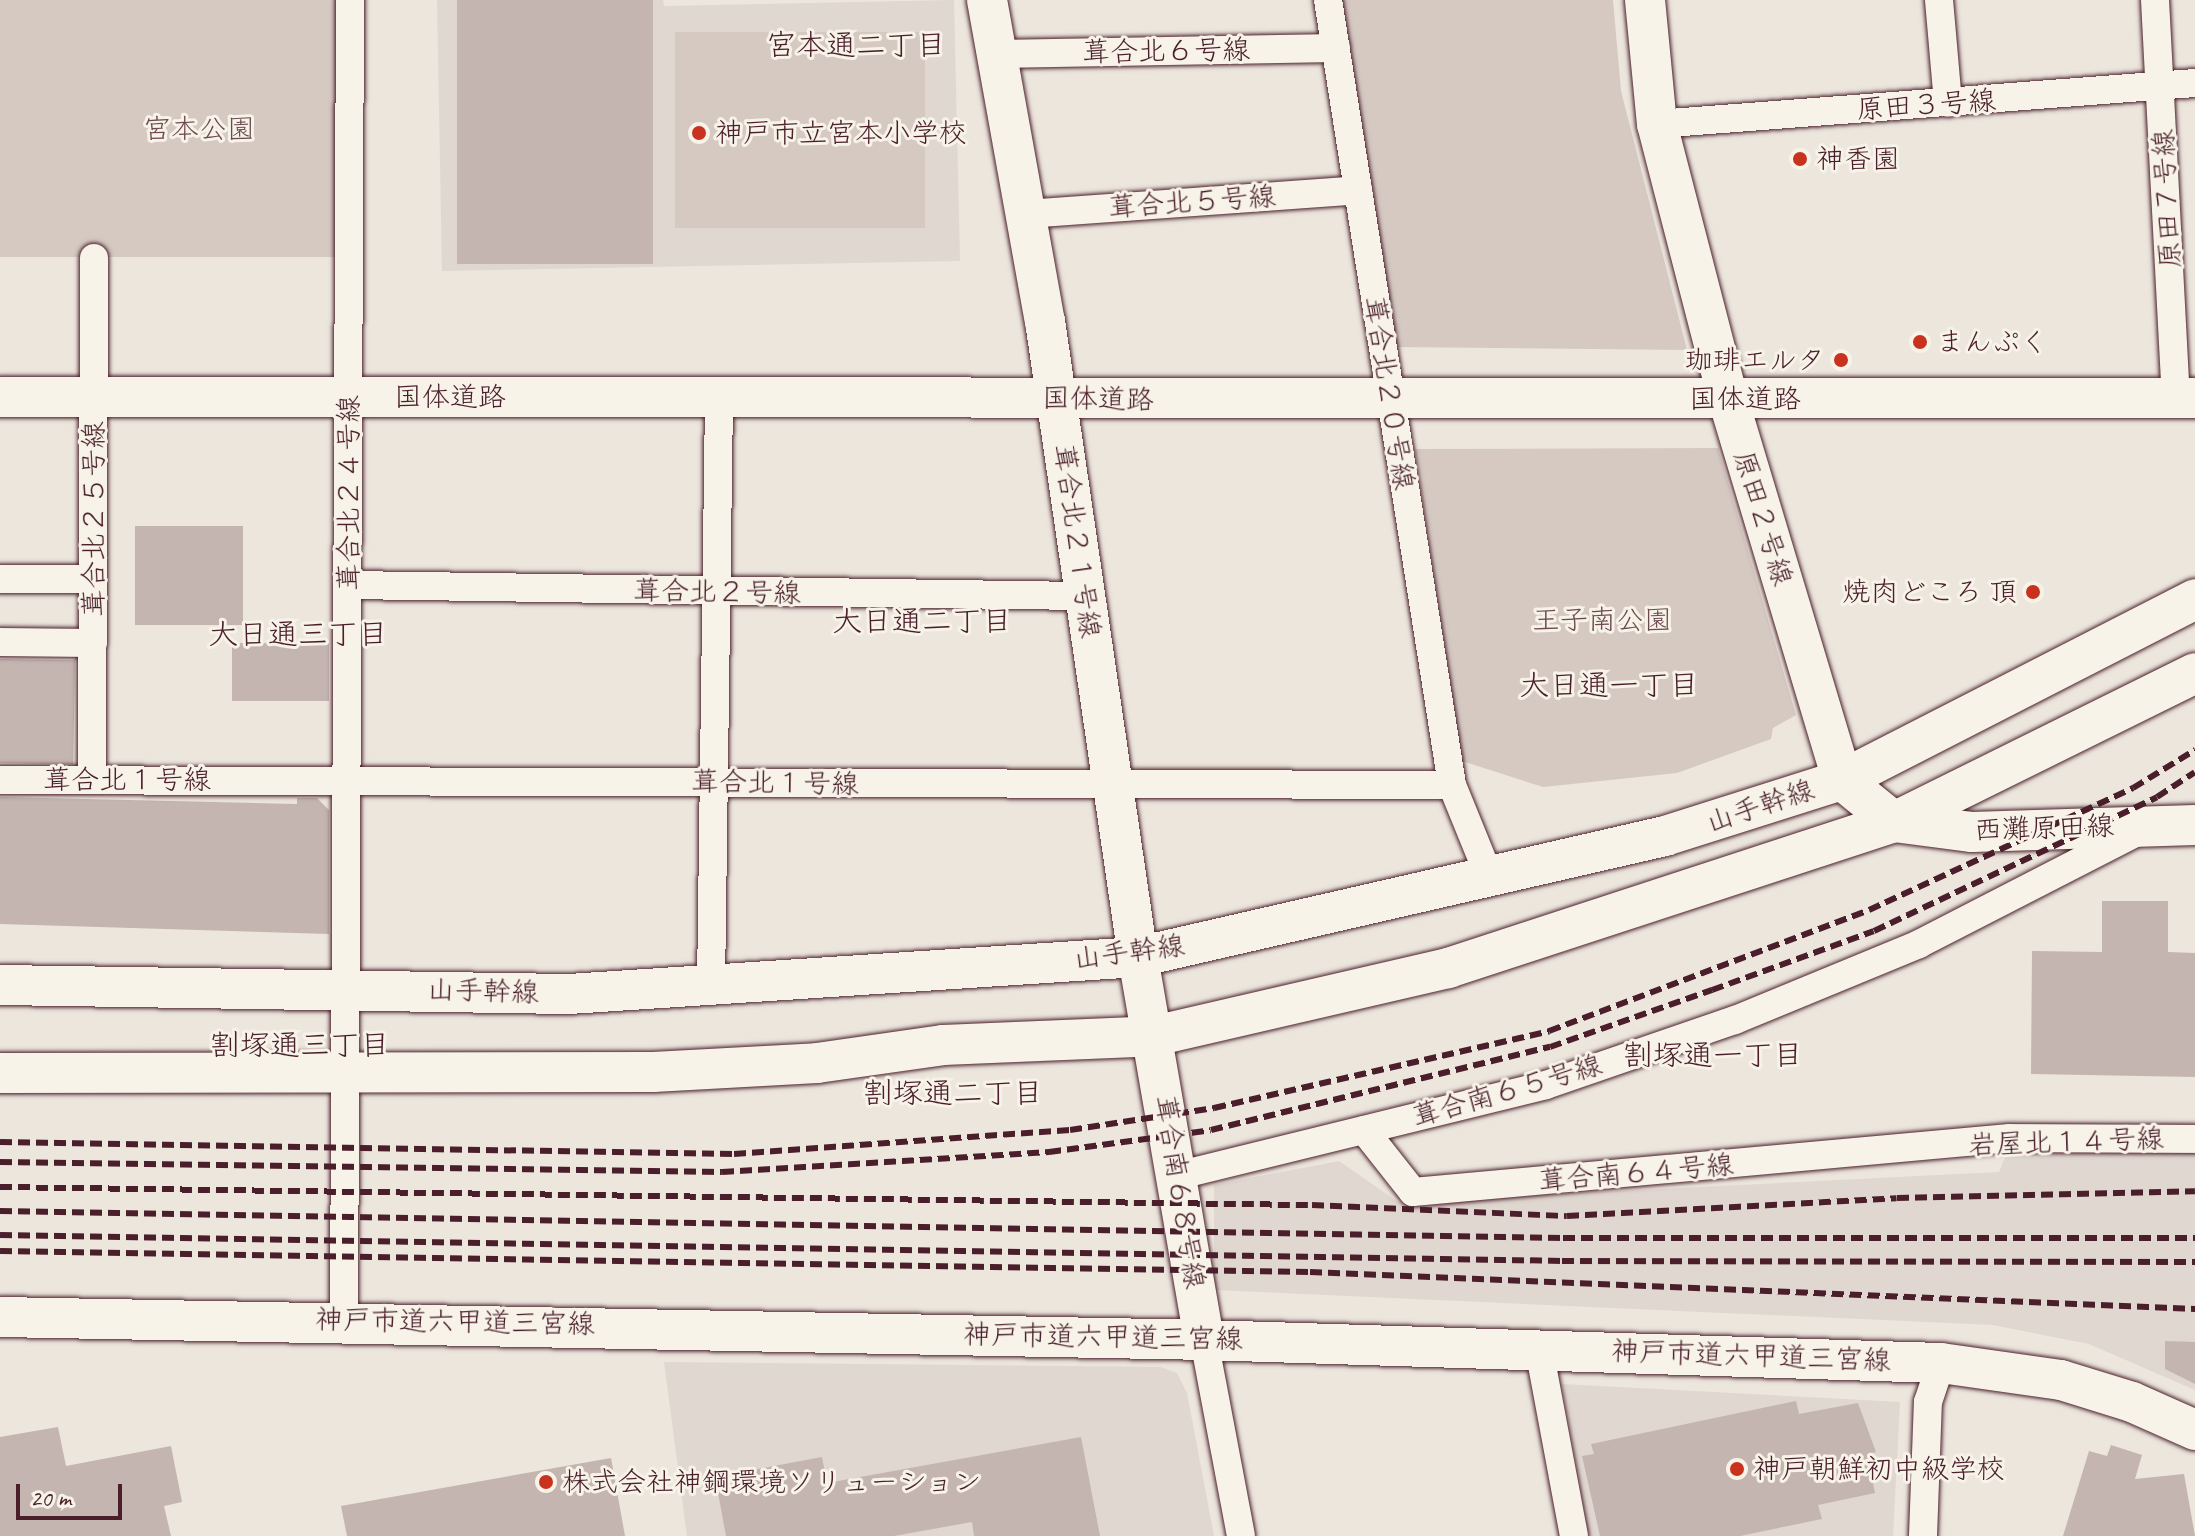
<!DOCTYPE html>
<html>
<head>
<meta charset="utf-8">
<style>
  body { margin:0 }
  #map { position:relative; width:2195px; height:1536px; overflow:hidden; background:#ece6dd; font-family:Caveat,"Klee One",sans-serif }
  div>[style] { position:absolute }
  .built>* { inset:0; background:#e0d7d0 }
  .green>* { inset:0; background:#d5c9c2; transform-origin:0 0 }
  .building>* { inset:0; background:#c4b5b0; transform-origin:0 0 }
  .roads { filter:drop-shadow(0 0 2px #4a1f2b) drop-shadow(0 0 2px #4a1f2b) }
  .street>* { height:28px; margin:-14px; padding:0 14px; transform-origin:14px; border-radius:14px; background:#f7f3e8 }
  .secondary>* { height:40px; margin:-20px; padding:0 20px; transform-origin:20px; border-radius:20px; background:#f7f3e8 }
  .rail>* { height:6px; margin-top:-3px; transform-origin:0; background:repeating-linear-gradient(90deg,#4a1f2b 0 12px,transparent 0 18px) }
  .dots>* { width:22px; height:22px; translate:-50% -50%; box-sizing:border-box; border:4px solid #f7f3e8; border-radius:50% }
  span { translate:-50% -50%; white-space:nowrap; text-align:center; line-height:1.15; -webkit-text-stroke:6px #f7f3e8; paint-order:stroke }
  .street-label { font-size:28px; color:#4a1f2b }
  .park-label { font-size:28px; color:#6d4a51 }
  .poi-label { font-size:28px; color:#4a1f2b }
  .left { translate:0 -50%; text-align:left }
  .right { translate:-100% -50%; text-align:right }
  .neighbourhood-label { font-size:30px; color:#4a1f2b }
  .scale { position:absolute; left:16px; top:1484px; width:106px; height:36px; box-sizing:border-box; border:4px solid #4a1f2b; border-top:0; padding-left:10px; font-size:24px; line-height:28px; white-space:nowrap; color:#4a1f2b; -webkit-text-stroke:6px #f7f3e8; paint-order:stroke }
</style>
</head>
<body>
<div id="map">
  <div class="built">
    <i style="clip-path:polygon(437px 0,663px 0,664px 6px,954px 0,960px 261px,442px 271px)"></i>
    <i style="clip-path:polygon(2008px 1150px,2195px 1151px,2195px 1390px,2089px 1344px,1993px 1325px,1214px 1290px,1214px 1185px,1339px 1161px,1398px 1202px,1999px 1172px)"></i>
    <i style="clip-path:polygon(664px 1362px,1161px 1367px,1177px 1373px,1187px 1393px,1214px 1536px,687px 1536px)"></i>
    <i style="clip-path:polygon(1562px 1384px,1900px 1402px,1893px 1536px,1589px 1536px)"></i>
  </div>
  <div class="green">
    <i style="left:0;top:0;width:341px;height:257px"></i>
    <i style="clip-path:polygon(1341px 0,1613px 0,1621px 91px,1687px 350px,1394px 347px)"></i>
    <i style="left:925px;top:32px;width:196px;height:250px;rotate:90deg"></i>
    <i style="clip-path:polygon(1718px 448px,1796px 715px,1773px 728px,1771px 739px,1677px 773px,1543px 787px,1462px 761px,1415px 449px)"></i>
  </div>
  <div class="building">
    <i style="left:457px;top:0;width:196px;height:264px"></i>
    <i style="left:135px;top:526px;width:108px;height:99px"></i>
    <i style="left:232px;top:643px;width:97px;height:58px"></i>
    <i style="left:0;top:659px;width:75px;height:104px;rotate:1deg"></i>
    <i style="clip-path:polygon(0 797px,297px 804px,297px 798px,317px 798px,329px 810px,329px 934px,0 924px)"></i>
    <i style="clip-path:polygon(2102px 901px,2168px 901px,2168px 952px,2195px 953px,2195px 1077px,2031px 1074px,2032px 951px,2102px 952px)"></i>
    <i style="clip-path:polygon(2165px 1341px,2195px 1342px,2195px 1384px,2165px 1369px)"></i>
    <i style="clip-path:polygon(1796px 1401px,1799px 1414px,1858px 1403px,1876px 1452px,1867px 1454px,1875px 1493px,1818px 1505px,1822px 1519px,1740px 1536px,1600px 1536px,1582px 1456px,1594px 1454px,1591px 1444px)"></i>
    <i style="clip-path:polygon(58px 1427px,66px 1466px,171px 1446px,182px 1502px,164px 1506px,171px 1536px,0 1536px,0 1437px)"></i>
    <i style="clip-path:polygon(1081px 1437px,1100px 1536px,974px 1536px,972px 1522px,894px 1536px,726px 1536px,715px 1477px,822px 1457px,827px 1483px)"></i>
    <i style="clip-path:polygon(2111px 1445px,2142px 1455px,2135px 1479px,2184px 1474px,2195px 1536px,2063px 1536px,2089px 1451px,2107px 1456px)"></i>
    <i style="clip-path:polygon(611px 1458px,625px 1536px,347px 1536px,341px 1506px)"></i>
  </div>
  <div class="roads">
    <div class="street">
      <i style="left:1328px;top:0;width:795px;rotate:81.02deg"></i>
      <i style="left:1452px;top:785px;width:98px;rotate:67.9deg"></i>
      <i style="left:1939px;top:0;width:103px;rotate:85deg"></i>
      <i style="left:2155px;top:0;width:399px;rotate:87deg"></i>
      <i style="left:997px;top:54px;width:339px;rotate:-1deg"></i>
      <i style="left:1657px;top:124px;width:540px;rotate:-4.36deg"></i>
      <i style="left:1026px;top:214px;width:333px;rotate:-4.1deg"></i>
      <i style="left:0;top:579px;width:93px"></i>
      <i style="left:349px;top:585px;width:736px;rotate:0.86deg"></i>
      <i style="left:0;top:642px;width:93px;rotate:0.6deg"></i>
      <i style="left:0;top:780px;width:1452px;rotate:0.2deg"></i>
      <i style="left:92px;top:780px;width:522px;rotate:-89.78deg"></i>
      <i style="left:711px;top:987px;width:590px;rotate:-89.22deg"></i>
      <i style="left:1364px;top:1130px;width:79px;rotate:51.7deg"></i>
      <i style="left:1413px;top:1192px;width:599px;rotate:-5.17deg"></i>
      <i style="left:2010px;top:1138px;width:185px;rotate:0.3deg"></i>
      <i style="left:1176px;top:1176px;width:381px;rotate:-13.8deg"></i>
      <i style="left:1546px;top:1085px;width:200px;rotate:-19deg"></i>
      <i style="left:1735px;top:1020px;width:199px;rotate:-22.4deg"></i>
      <i style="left:1919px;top:944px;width:247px;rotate:-27.2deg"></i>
      <i style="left:344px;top:1320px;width:1320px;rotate:-89.74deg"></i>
      <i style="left:1204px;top:1340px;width:199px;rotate:79.3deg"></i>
      <i style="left:1539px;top:1349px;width:190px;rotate:79.4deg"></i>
      <i style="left:1923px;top:1536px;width:134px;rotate:-87.9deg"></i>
      <i style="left:1928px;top:1402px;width:41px;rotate:-71.6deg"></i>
    </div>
    <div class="secondary">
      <i style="left:987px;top:0;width:326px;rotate:79.8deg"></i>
      <i style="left:1045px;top:321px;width:643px;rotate:81.68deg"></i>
      <i style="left:1138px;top:957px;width:389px;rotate:80.2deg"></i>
      <i style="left:1645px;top:0;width:125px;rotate:84.5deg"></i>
      <i style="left:1657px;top:124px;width:284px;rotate:75.5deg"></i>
      <i style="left:1728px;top:399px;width:398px;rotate:73.3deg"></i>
      <i style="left:1842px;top:780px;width:67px;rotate:38.9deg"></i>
      <i style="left:1894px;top:822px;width:79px;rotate:7.3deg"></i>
      <i style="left:1972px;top:832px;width:223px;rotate:-1.8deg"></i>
      <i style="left:0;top:397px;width:2195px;rotate:0.03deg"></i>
      <i style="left:0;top:985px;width:569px;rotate:0.91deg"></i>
      <i style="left:569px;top:994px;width:570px;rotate:-3.72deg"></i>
      <i style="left:1138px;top:957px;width:541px;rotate:-12.93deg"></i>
      <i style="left:1665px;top:836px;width:186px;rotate:-17.6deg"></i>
      <i style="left:1842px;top:780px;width:397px;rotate:-27.1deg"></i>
      <i style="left:0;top:1073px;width:653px;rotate:-0.09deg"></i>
      <i style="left:653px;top:1072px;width:164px;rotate:-3.1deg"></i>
      <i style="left:817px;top:1063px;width:127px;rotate:-8.1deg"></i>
      <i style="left:943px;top:1045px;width:211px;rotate:-2.4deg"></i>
      <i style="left:1154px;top:1036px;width:302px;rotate:-13deg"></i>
      <i style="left:1448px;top:968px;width:469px;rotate:-18.1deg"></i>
      <i style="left:1894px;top:822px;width:336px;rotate:-26.3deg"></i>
      <i style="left:0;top:1317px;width:1204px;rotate:1.09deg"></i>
      <i style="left:1204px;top:1340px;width:737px;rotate:1.79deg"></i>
      <i style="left:1941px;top:1363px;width:121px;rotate:8.1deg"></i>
      <i style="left:2061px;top:1380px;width:74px;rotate:17.2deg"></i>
      <i style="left:2132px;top:1402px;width:69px;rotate:24deg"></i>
    </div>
  </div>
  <div class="rail">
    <i style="left:0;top:1142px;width:734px;rotate:0.94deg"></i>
    <i style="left:734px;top:1154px;width:337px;rotate:-4.1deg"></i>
    <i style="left:1070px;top:1130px;width:146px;rotate:-8.7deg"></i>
    <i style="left:1214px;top:1108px;width:344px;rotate:-12.9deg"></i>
    <i style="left:1549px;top:1031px;width:342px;rotate:-20.7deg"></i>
    <i style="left:1869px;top:910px;width:291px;rotate:-24.8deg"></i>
    <i style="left:2133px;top:788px;width:73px;rotate:-31.5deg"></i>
    <i style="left:0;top:1162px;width:722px;rotate:0.79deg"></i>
    <i style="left:722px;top:1172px;width:328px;rotate:-3.5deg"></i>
    <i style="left:1049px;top:1152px;width:163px;rotate:-7.7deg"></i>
    <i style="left:1211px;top:1130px;width:349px;rotate:-13.8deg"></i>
    <i style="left:1550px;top:1047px;width:172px;rotate:-19.4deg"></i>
    <i style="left:1712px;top:990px;width:172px;rotate:-20deg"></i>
    <i style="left:1874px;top:931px;width:313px;rotate:-25.3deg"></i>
    <i style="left:2157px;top:797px;width:45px;rotate:-33.3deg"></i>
    <i style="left:0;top:1187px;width:1312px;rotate:0.79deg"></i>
    <i style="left:1312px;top:1205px;width:255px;rotate:2.5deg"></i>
    <i style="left:1567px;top:1216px;width:330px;rotate:-3.1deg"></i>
    <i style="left:1897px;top:1198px;width:298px;rotate:-1.3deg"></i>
    <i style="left:0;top:1211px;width:1563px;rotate:0.99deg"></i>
    <i style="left:1563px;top:1238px;width:632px"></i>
    <i style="left:0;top:1235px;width:1562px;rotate:0.95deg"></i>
    <i style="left:1562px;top:1261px;width:633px;rotate:0.09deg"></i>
    <i style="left:0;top:1251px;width:1310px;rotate:0.92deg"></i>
    <i style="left:1310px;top:1272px;width:886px;rotate:2.39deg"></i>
  </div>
  <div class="dots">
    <i style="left:699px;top:133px;background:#c8321e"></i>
    <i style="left:1800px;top:159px;background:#c8321e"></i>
    <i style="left:1920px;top:342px;background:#c8321e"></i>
    <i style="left:1841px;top:360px;background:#c8321e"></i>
    <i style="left:2033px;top:592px;background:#c8321e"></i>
    <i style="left:1737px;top:1469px;background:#c8321e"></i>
    <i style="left:546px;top:1482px;background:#c8321e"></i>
  </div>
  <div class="street-label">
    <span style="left:1166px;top:51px;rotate:-1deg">葺合北６号線</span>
    <span style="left:1926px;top:105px;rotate:-4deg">原田３号線</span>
    <span style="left:2167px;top:199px;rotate:-93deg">原田７号線</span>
    <span style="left:1192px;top:202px;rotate:-4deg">葺合北５号線</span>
    <span style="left:1389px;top:393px;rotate:81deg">葺合北２０号線</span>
    <span style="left:450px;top:397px">国体道路</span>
    <span style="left:1098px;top:399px;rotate:1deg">国体道路</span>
    <span style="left:1745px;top:399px">国体道路</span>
    <span style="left:349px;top:493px;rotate:-90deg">葺合北２４号線</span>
    <span style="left:1763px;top:518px;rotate:73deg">原田２号線</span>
    <span style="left:94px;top:519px;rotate:-90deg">葺合北２５号線</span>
    <span style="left:1077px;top:541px;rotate:82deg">葺合北２１号線</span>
    <span style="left:717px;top:592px;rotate:1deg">葺合北２号線</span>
    <span style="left:127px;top:780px">葺合北１号線</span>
    <span style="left:775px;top:783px;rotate:1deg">葺合北１号線</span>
    <span style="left:1760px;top:806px;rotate:-18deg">山手幹線</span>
    <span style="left:2044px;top:828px;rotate:-2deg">西灘原田線</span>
    <span style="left:1129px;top:952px;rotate:-7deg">山手幹線</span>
    <span style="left:483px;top:991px;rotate:2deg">山手幹線</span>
    <span style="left:1507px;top:1091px;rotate:-16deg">葺合南６５号線</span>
    <span style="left:2066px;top:1142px;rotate:-2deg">岩屋北１４号線</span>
    <span style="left:1636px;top:1173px;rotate:-5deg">葺合南６４号線</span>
    <span style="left:1180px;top:1192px;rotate:81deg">葺合南６８号線</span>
    <span style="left:455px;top:1322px;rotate:1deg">神戸市道六甲道三宮線</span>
    <span style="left:1103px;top:1337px;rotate:1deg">神戸市道六甲道三宮線</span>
    <span style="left:1751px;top:1356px;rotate:2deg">神戸市道六甲道三宮線</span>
  </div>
  <div class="park-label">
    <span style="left:199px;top:129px">宮本公園</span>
    <span style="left:1602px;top:620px">王子南公園</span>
  </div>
  <div class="poi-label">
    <span class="left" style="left:715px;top:133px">神戸市立宮本小学校</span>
    <span class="left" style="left:1816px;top:159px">神香園</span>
    <span class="left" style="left:1936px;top:342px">まんぷく</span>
    <span class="right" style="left:1825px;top:360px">珈琲エルタ</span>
    <span class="right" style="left:2017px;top:592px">焼肉どころ 頂</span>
    <span class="left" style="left:1753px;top:1469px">神戸朝鮮初中級学校</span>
    <span class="left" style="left:562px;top:1482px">株式会社神鋼環境ソリューション</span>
  </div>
  <div class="neighbourhood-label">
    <span style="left:856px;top:45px">宮本通二丁目</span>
    <span style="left:922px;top:621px">大日通二丁目</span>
    <span style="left:298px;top:634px">大日通三丁目</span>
    <span style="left:1609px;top:685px">大日通一丁目</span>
    <span style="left:300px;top:1045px">割塚通三丁目</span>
    <span style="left:1713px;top:1055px">割塚通一丁目</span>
    <span style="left:953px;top:1093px">割塚通二丁目</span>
  </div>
  <div class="scale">20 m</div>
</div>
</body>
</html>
